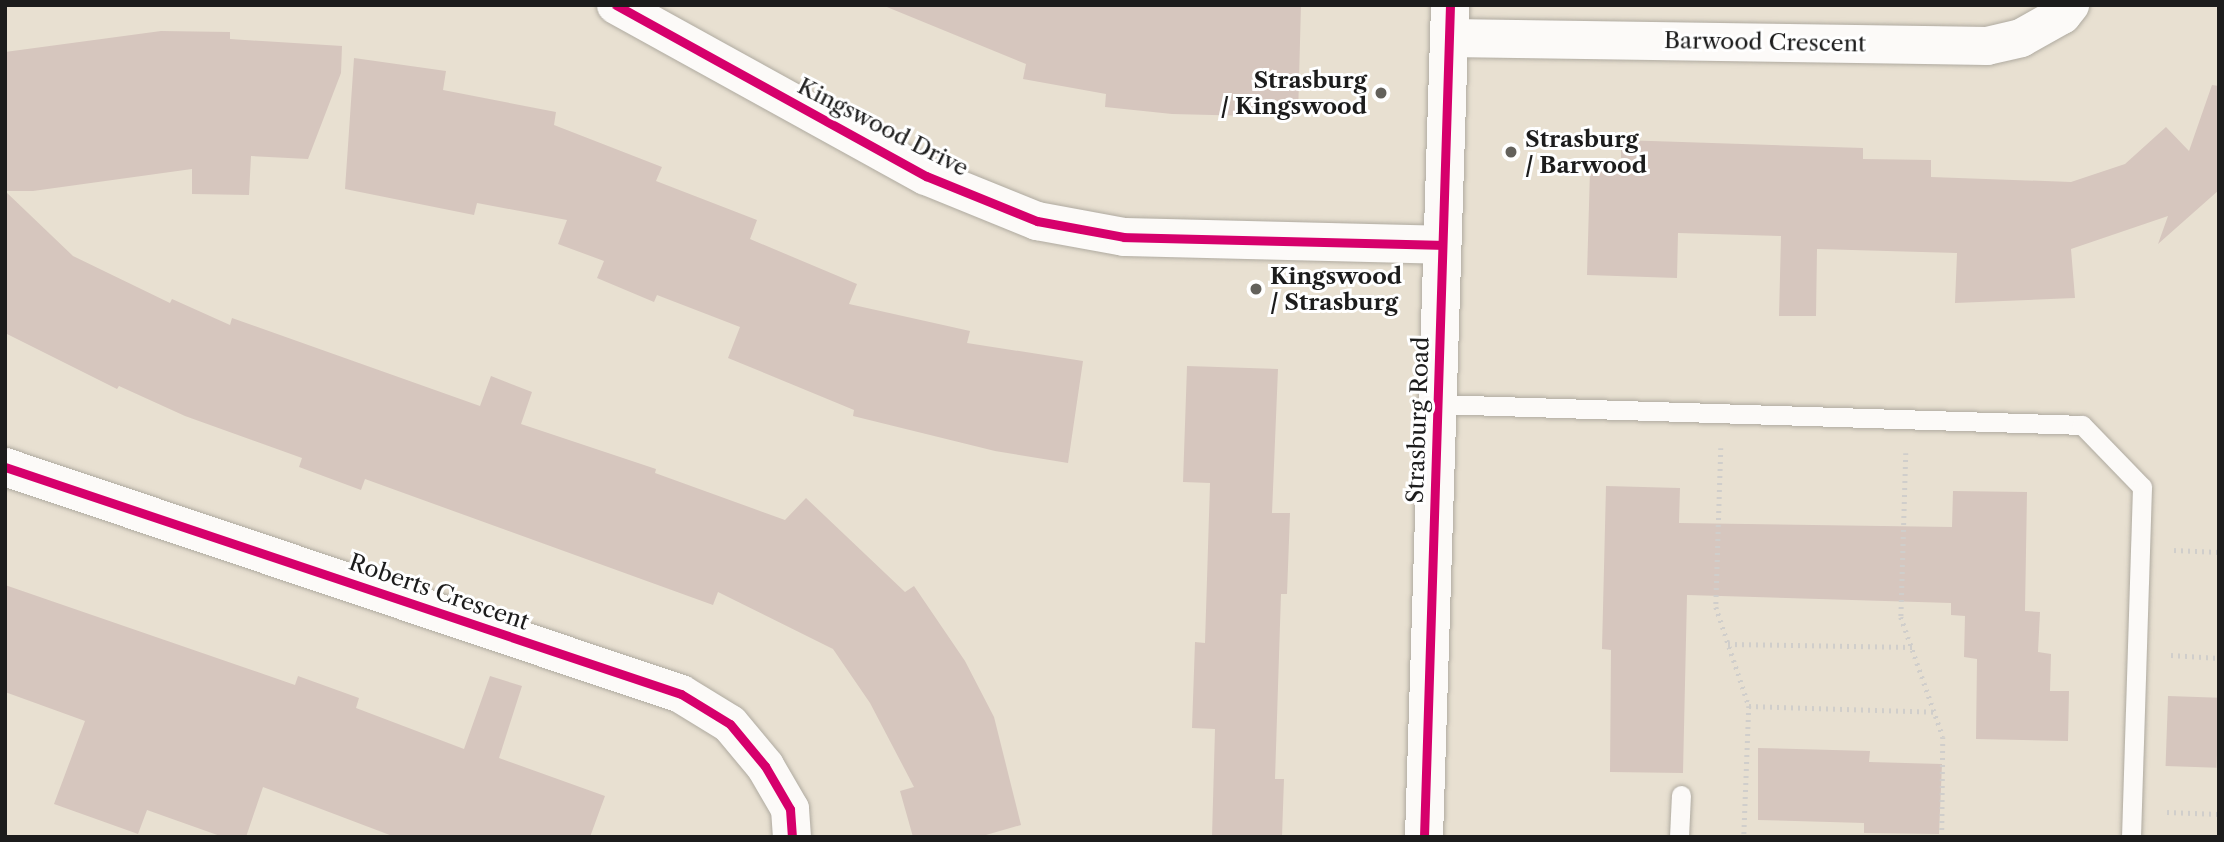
<!DOCTYPE html>
<html>
<head>
<meta charset="utf-8">
<style>
  body { margin:0 }
  #map { position:relative; width:2224px; height:842px; overflow:hidden; background:#e8e0d1; font-family:"Libre Caslon Text",serif }
  div>[style] { position:absolute }
  .building>* { inset:0; background:#d6c6be; transform-origin:0 0 }
  .path>* { height:4.5px; margin-top:-2.25px; transform-origin:0; background:repeating-linear-gradient(90deg,#d0cecb 0 2px,transparent 0 7px) }
  .roads { filter:drop-shadow(0 0 2px #afaaa0) drop-shadow(0 0 2px #afaaa0) }
  .service>* { height:19px; margin:-9.5px; padding:0 9.5px; transform-origin:9.5px; border-radius:9.5px; background:#fcfaf8 }
  .minor>* { height:38px; margin:-19px; padding:0 19px; transform-origin:19px; border-radius:19px; background:#fcfaf8 }
  .tertiary>* { height:38px; margin:-19px; padding:0 19px; transform-origin:19px; border-radius:19px; background:#fcfaf8 }
  .cycleway>* { height:9px; margin:-4.5px; padding:0 4.5px; transform-origin:4.5px; border-radius:4.5px; background:#d6006c }
  .dots>* { width:19px; height:19px; translate:-50% -50%; box-sizing:border-box; border:4px solid #fff; border-radius:50% }
  span { translate:-50% -50%; white-space:nowrap; text-align:center; line-height:1.15; -webkit-text-stroke:6px #fff; paint-order:stroke }
  .street-label { font-size:23px; color:#1c1c1c }
  .poi-label { font-size:23px; color:#1c1c1c; font-weight:700 }
  .right { translate:-100% -50%; text-align:right }
  .left { translate:0 -50%; text-align:left }
  .frame { position:absolute; inset:0; border:7px solid #1c1c1c; pointer-events:none }
</style>
</head>
<body>
<div id="map">
  <div class="building">
    <i style="clip-path:polygon(882px 5px,1301px 5px,1298px 117px,1172px 114px,1105px 107px,1106px 94px,1023px 79px,1026px 64px)"></i>
    <i style="clip-path:polygon(161px 31px,230px 32px,230px 39px,342px 46px,341px 73px,308px 159px,251px 156px,249px 195px,192px 194px,192px 169px,33px 191px,5px 191px,73px 256px,170px 303px,172px 299px,230px 325px,232px 318px,480px 406px,491px 376px,532px 392px,521px 424px,656px 469px,655px 473px,785px 520px,806px 498px,905px 592px,914px 586px,965px 661px,994px 717px,1021px 825px,979px 837px,913px 837px,900px 791px,914px 787px,870px 703px,833px 649px,718px 592px,713px 605px,365px 479px,361px 490px,299px 467px,302px 458px,185px 416px,119px 386px,117px 389px,5px 333px,5px 52px)"></i>
    <i style="clip-path:polygon(354px 58px,446px 71px,443px 90px,556px 112px,554px 125px,662px 167px,656px 181px,757px 220px,750px 239px,857px 284px,849px 304px,970px 331px,967px 343px,1083px 361px,1068px 463px,995px 451px,853px 416px,854px 410px,728px 358px,740px 327px,657px 295px,654px 302px,597px 278px,604px 261px,558px 244px,567px 220px,477px 203px,474px 215px,345px 189px)"></i>
    <i style="clip-path:polygon(2212px 85px,2219px 86px,2219px 190px,2158px 244px,2168px 216px,2071px 249px,2075px 298px,1955px 303px,1957px 253px,1817px 249px,1816px 316px,1779px 316px,1781px 236px,1678px 233px,1677px 278px,1587px 275px,1590px 170px,1621px 171px,1621px 140px,1863px 148px,1863px 159px,1931px 160px,1931px 177px,2071px 182px,2125px 164px,2166px 127px,2189px 151px)"></i>
    <i style="clip-path:polygon(1187px 366px,1278px 369px,1272px 513px,1290px 513px,1287px 594px,1281px 594px,1275px 779px,1284px 779px,1282px 837px,1212px 837px,1215px 729px,1192px 728px,1195px 642px,1205px 643px,1210px 483px,1183px 482px)"></i>
    <i style="clip-path:polygon(1606px 486px,1680px 488px,1679px 523px,1952px 527px,1953px 491px,2027px 492px,2025px 611px,2040px 612px,2038px 652px,2051px 654px,2050px 691px,2069px 691px,2068px 741px,1976px 739px,1977px 659px,1964px 657px,1965px 616px,1951px 615px,1951px 603px,1687px 595px,1683px 773px,1610px 772px,1611px 650px,1602px 649px)"></i>
    <i style="clip-path:polygon(5px 585px,295px 685px,298px 676px,359px 698px,356px 708px,464px 749px,490px 676px,522px 686px,499px 758px,605px 796px,590px 837px,395px 837px,263px 787px,246px 837px,223px 837px,147px 810px,138px 834px,54px 804px,85px 721px,5px 692px)"></i>
    <i style="left:2168px;top:696px;width:51px;height:70px;rotate:2deg"></i>
    <i style="clip-path:polygon(1758px 748px,1870px 751px,1869px 762px,1942px 764px,1939px 834px,1864px 833px,1864px 823px,1758px 820px)"></i>
  </div>
  <div class="path">
    <i style="left:1721px;top:448px;width:159px;rotate:91.8deg"></i>
    <i style="left:1716px;top:607px;width:104px;rotate:71.6deg"></i>
    <i style="left:1749px;top:706px;width:131px;rotate:92.2deg"></i>
    <i style="left:1906px;top:453px;width:164px;rotate:91.7deg"></i>
    <i style="left:1901px;top:617px;width:127px;rotate:70.7deg"></i>
    <i style="left:1943px;top:737px;width:100px;rotate:90.6deg"></i>
    <i style="left:2174px;top:550px;width:45px;rotate:2.5deg"></i>
    <i style="left:1728px;top:644px;width:185px;rotate:0.9deg"></i>
    <i style="left:2171px;top:655px;width:48px;rotate:3.6deg"></i>
    <i style="left:1749px;top:706px;width:186px;rotate:1.8deg"></i>
    <i style="left:2167px;top:812px;width:52px;rotate:2.2deg"></i>
  </div>
  <div class="roads">
    <div class="service">
      <i style="left:1437px;top:404px;width:645px;rotate:1.86deg"></i>
      <i style="left:2082px;top:425px;width:86px;rotate:45.9deg"></i>
      <i style="left:2142px;top:487px;width:350px;rotate:91.8deg"></i>
      <i style="left:1679px;top:837px;width:42px;rotate:-87.3deg"></i>
    </div>
    <div class="minor">
      <i style="left:616px;top:5px;width:354px;rotate:28.9deg"></i>
      <i style="left:926px;top:176px;width:120px;rotate:22.1deg"></i>
      <i style="left:1037px;top:221px;width:88px;rotate:10.4deg"></i>
      <i style="left:1124px;top:237px;width:318px;rotate:1.4deg"></i>
      <i style="left:1449px;top:38px;width:538px;rotate:0.85deg"></i>
      <i style="left:1987px;top:46px;width:35px;rotate:-13deg"></i>
      <i style="left:2021px;top:38px;width:47px;rotate:-29.3deg"></i>
      <i style="left:2062px;top:15px;width:13px;rotate:-51deg"></i>
      <i style="left:5px;top:467px;width:713px;rotate:18.56deg"></i>
      <i style="left:681px;top:694px;width:57px;rotate:31.5deg"></i>
      <i style="left:730px;top:724px;width:55px;rotate:50.2deg"></i>
      <i style="left:765px;top:766px;width:50px;rotate:59.8deg"></i>
      <i style="left:790px;top:809px;width:28px;rotate:86deg"></i>
    </div>
    <div class="tertiary">
      <i style="left:1424px;top:837px;width:832px;rotate:-88.21deg"></i>
    </div>
  </div>
  <div class="cycleway">
    <i style="left:616px;top:5px;width:354px;rotate:28.9deg"></i>
    <i style="left:926px;top:176px;width:120px;rotate:22.1deg"></i>
    <i style="left:1037px;top:221px;width:88px;rotate:10.4deg"></i>
    <i style="left:1124px;top:237px;width:318px;rotate:1.4deg"></i>
    <i style="left:5px;top:467px;width:713px;rotate:18.56deg"></i>
    <i style="left:681px;top:694px;width:57px;rotate:31.5deg"></i>
    <i style="left:730px;top:724px;width:55px;rotate:50.2deg"></i>
    <i style="left:765px;top:766px;width:50px;rotate:59.8deg"></i>
    <i style="left:790px;top:809px;width:28px;rotate:86deg"></i>
    <i style="left:1424px;top:837px;width:832px;rotate:-88.21deg"></i>
  </div>
  <div class="dots">
    <i style="left:1381px;top:93px;background:#63615b"></i>
    <i style="left:1511px;top:152px;background:#63615b"></i>
    <i style="left:1256px;top:289px;background:#63615b"></i>
  </div>
  <div class="street-label">
    <span style="left:1765px;top:42px;rotate:1deg">Barwood Crescent</span>
    <span style="left:883px;top:127px;rotate:27deg">Kingswood Drive</span>
    <span style="left:1418px;top:420px;rotate:-88deg">Strasburg Road</span>
    <span style="left:439px;top:592px;rotate:19deg">Roberts Crescent</span>
  </div>
  <div class="poi-label">
    <span class="right" style="left:1367px;top:93px">Strasburg<br>/ Kingswood</span>
    <span class="left" style="left:1525px;top:152px">Strasburg<br>/ Barwood</span>
    <span class="left" style="left:1270px;top:289px">Kingswood<br>/ Strasburg</span>
  </div>
  <div class="frame"></div>
</div>
</body>
</html>
